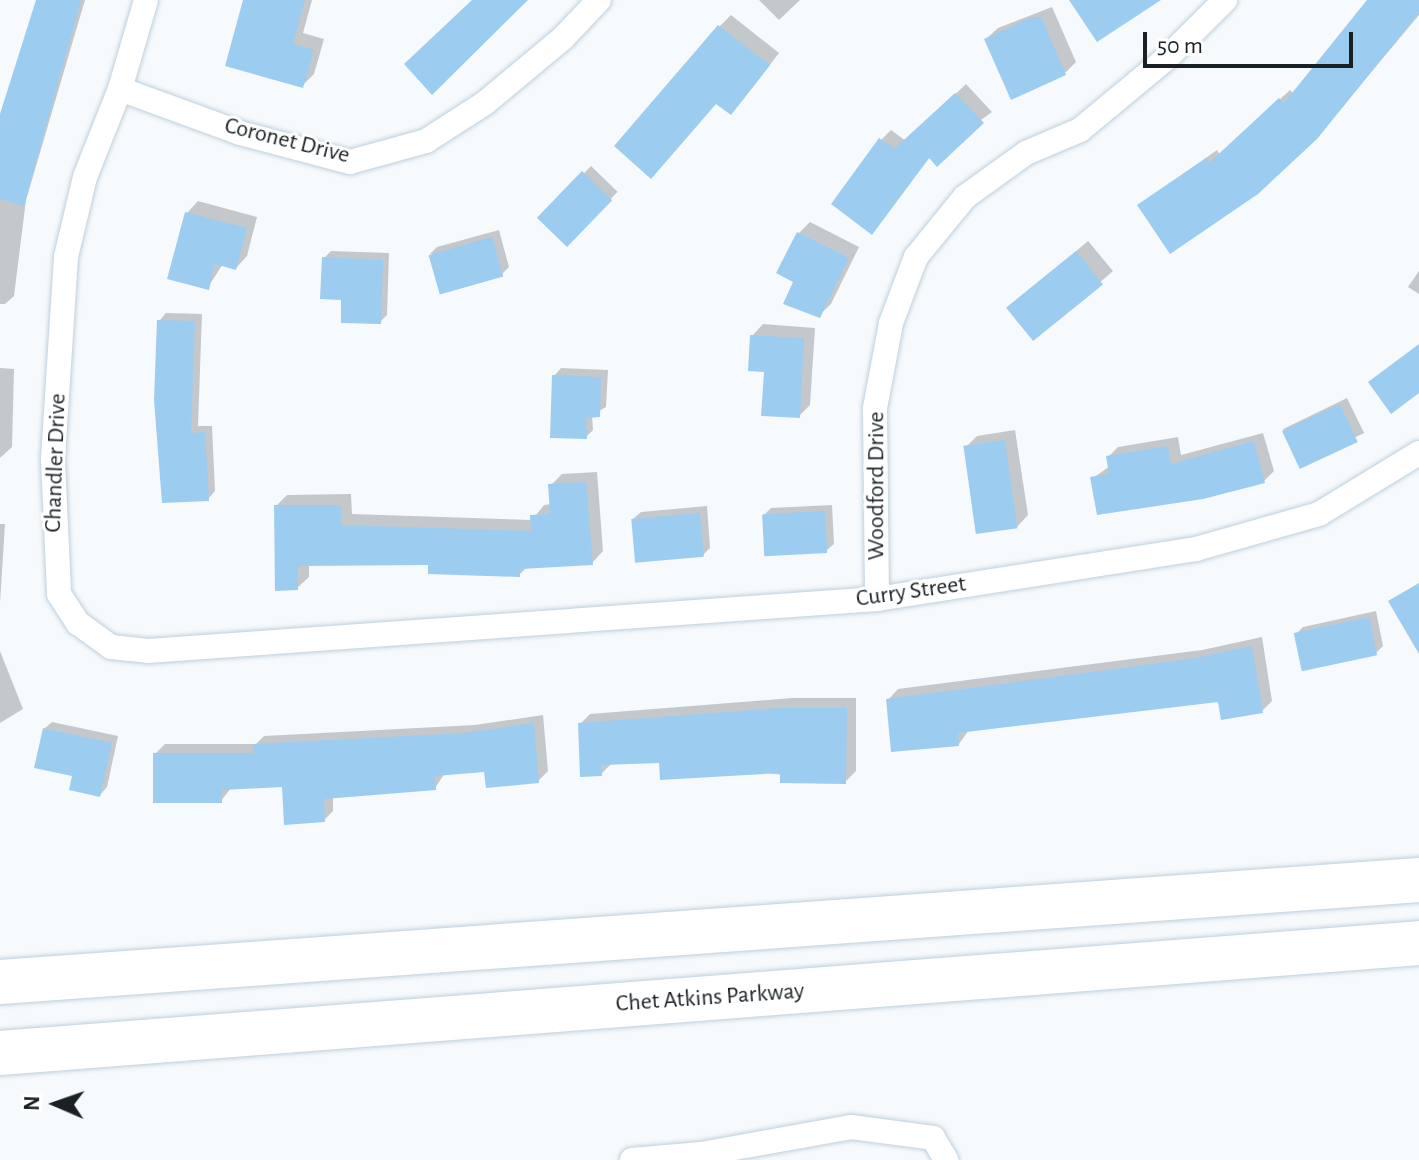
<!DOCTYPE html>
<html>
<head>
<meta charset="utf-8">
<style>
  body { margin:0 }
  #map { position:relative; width:1419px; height:1160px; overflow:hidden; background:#f7fafd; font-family:"Alegreya Sans",sans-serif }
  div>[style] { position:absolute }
  .shadow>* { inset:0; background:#0003; transform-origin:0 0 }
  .building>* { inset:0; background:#9cccef; transform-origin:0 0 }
  .roads { filter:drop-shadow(0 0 2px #bed0dc) drop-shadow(0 0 2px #bed0dc) }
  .street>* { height:24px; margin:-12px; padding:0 12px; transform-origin:12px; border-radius:12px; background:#fff }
  .highway>* { height:44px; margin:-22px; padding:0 22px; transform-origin:22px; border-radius:22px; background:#fff }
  span { translate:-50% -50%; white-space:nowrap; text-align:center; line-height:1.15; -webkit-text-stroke:6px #fff; paint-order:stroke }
  .street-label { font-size:24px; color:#1a2125 }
  .north { position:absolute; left:16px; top:1064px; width:80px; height:80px; -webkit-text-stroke:6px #fff; paint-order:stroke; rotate:272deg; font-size:22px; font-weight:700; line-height:32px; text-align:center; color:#1a2125 }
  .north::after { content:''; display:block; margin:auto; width:28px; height:36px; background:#1a2125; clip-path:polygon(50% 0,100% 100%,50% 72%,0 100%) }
  .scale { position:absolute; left:1143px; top:32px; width:210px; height:36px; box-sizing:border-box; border:4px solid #1a2125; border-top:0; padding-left:10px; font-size:24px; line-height:28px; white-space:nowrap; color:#1a2125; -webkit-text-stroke:6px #fff; paint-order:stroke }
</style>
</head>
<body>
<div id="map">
  <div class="shadow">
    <i style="clip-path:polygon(38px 0,85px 0,26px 200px,14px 296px,5px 304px,0 304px,0 129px)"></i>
    <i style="clip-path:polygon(247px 0,312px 0,303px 33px,324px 39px,314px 74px,303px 85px)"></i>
    <i style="clip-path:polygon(759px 0,800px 0,779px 20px)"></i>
    <i style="clip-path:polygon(1370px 0,1419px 0,1419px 15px,1326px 126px,1139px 206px,1217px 150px,1220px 155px,1290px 90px,1294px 94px)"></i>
    <i style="clip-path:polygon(1052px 7px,1076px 62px,1065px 73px,986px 39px,998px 28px)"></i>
    <i style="clip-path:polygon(731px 15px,779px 53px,742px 101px,717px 102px,720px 26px)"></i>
    <i style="clip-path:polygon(966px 84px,992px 112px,930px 157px,872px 232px,881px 140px,891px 130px,906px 141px)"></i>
    <i style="left:591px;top:166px;width:37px;height:73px;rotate:44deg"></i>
    <i style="clip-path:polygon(198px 201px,257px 217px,247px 256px,236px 268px,223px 264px,208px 287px,187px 213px)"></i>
    <i style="clip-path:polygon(810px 222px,859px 247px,831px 304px,819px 315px,796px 281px,799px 233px)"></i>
    <i style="clip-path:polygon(499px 230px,509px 267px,502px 274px,430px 254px,437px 247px)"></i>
    <i style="clip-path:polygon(1088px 241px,1113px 271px,1035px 339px,1021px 298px)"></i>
    <i style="clip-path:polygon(331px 251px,389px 253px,387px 315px,380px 322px,343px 298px,324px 258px)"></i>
    <i style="clip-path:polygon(1419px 271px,1419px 294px,1408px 287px)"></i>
    <i style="clip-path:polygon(166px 313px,202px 314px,198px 426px,212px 426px,215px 491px,208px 499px,159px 321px)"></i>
    <i style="clip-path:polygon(763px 324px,815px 328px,810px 405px,799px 416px,766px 370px,752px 336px)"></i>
    <i style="clip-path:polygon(0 368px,14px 369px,12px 447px,0 458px)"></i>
    <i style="clip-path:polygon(561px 368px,608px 370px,606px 407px,592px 415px,593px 430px,586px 437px,554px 376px)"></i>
    <i style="left:1347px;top:398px;width:39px;height:71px;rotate:64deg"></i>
    <i style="clip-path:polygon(1015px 430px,1028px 515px,1017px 527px,966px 447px,977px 436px)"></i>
    <i style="clip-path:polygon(1263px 433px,1274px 471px,1264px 481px,1093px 478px,1110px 466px,1108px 457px,1118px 447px,1178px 437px,1181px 455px)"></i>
    <i style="clip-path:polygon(597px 472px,603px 551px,592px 563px,528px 566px,519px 575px,430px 563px,309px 564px,309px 577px,297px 588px,276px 506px,287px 495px,351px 494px,352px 514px,532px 520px,544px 505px,552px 504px,551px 485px,562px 474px)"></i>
    <i style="clip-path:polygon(832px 505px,834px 544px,826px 551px,764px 515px,771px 508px)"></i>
    <i style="clip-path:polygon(707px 506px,710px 548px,703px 555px,633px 519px,641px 512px)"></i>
    <i style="clip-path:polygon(0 524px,5px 524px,0 603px)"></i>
    <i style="clip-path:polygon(1376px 611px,1383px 646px,1376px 653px,1296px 634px,1303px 627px)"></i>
    <i style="clip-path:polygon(1262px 637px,1272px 701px,1262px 711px,1220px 700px,969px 730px,959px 744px,888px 700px,898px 689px,1202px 650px)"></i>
    <i style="clip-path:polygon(0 651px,23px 709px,0 723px)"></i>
    <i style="clip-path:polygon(792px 698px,856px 698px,856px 771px,845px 782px,661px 761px,611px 764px,601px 774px,580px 724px,590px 714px)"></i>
    <i style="clip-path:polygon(543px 715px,548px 771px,538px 781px,486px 769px,445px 773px,435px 788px,333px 796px,333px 811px,324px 820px,283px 785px,231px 788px,221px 801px,155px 754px,165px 744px,256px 744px,264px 736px,475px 725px)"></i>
    <i style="clip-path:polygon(52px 722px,118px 736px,107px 787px,100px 795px,74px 774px,44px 729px)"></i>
  </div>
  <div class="building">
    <i style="clip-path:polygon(36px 0,81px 0,24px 206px,0 199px,0 114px)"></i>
    <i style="clip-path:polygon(243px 0,305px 0,293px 44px,314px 50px,303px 88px,225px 66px)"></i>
    <i style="clip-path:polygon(472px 0,528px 0,432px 95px,404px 64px)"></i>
    <i style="clip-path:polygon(1069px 0,1161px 0,1097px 42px)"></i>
    <i style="clip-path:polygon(1367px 0,1419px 0,1419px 13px,1317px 139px,1258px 194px,1170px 254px,1137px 205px,1206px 158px,1209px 163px,1279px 98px,1284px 103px)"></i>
    <i style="clip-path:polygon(1032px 17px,1041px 17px,1066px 75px,1011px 100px,984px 39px)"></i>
    <i style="clip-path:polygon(718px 25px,770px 65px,731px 115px,716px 104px,651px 179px,614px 146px)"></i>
    <i style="clip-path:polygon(955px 93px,984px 123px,937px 167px,929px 158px,872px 235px,831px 204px,879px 138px,894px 149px)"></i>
    <i style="left:582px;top:171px;width:42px;height:65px;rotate:44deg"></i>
    <i style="clip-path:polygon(185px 212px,247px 228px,236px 270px,215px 264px,209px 290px,167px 279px)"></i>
    <i style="clip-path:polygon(797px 232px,849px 258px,820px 318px,783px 304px,793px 282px,776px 273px)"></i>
    <i style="left:492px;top:237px;width:41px;height:66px;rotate:74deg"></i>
    <i style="left:1076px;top:251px;width:43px;height:90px;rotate:51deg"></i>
    <i style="clip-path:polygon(322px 257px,383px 260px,381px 324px,341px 323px,341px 300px,320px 299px)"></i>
    <i style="clip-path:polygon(157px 320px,195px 321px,191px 433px,205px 432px,209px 501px,162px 503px,154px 400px)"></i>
    <i style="clip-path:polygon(750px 335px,804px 338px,800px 418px,761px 416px,764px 372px,748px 371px)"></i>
    <i style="clip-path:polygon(1419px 344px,1419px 393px,1391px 414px,1368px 382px)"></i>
    <i style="clip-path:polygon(552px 375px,601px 377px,600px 417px,586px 418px,587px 439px,550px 438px)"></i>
    <i style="left:1340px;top:404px;width:42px;height:64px;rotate:65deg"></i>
    <i style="left:1005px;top:440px;width:89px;height:42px;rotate:82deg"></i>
    <i style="clip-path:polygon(1254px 441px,1265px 483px,1203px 499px,1097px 515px,1090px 477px,1109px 474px,1106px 456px,1168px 446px,1171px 464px)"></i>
    <i style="clip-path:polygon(586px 482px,593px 565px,520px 569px,520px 577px,428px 574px,428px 565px,298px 566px,298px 590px,275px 591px,274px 505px,341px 505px,341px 525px,531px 531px,530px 515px,550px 514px,548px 484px)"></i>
    <i style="left:825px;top:511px;width:42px;height:63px;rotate:87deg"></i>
    <i style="left:700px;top:513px;width:44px;height:69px;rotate:85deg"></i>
    <i style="clip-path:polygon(1419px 583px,1419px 654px,1388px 601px)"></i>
    <i style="left:1369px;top:617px;width:39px;height:77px;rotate:78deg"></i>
    <i style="clip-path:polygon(1252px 646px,1263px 713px,1221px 720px,1218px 702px,958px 733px,959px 746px,891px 752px,886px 699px,1190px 659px)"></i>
    <i style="clip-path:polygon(780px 708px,847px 708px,846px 784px,780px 783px,780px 773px,660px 780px,659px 763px,601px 765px,602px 776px,580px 777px,578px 723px)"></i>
    <i style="clip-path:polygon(534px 723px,539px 783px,486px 788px,484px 772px,435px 776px,436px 790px,324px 799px,325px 822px,284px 825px,282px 787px,222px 790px,222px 803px,153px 803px,153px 753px,253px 753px,253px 744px,464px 733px)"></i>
    <i style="clip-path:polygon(43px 728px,112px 743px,100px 797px,69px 790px,72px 776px,34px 768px)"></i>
  </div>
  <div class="roads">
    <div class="street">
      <i style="left:146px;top:0;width:93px;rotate:106.3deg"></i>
      <i style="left:120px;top:89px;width:95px;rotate:111.7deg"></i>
      <i style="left:85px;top:177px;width:82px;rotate:103.4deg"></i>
      <i style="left:66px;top:257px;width:203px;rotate:93.7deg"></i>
      <i style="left:53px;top:460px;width:134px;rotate:87.4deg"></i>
      <i style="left:59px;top:594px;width:35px;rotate:57deg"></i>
      <i style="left:78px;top:623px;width:41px;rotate:36deg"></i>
      <i style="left:111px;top:647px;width:37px;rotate:6deg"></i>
      <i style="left:148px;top:651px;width:731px;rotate:-4.08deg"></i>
      <i style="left:877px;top:599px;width:323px;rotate:-8.9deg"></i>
      <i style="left:1196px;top:549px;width:128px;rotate:-15.9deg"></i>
      <i style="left:1319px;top:514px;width:117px;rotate:-31.4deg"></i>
      <i style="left:120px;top:89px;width:128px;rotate:20.1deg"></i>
      <i style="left:240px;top:133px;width:114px;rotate:14.8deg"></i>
      <i style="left:350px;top:162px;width:79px;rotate:-15.4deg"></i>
      <i style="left:426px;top:141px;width:70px;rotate:-32.8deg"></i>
      <i style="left:485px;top:103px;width:102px;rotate:-39.8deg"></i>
      <i style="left:563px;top:38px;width:52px;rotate:-46.5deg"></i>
      <i style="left:877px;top:599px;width:191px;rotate:-90.6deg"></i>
      <i style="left:875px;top:408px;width:86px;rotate:-79.3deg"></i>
      <i style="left:891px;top:323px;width:71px;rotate:-69.3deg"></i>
      <i style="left:916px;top:257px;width:77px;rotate:-50.8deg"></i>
      <i style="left:965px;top:197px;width:75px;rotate:-35.8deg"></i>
      <i style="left:1026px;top:153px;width:59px;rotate:-23.1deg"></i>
      <i style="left:1080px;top:130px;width:114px;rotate:-39.7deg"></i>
      <i style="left:1168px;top:57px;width:81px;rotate:-45deg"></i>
      <i style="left:632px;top:1160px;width:69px;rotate:-5deg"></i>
      <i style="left:701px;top:1154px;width:152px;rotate:-10.2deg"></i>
      <i style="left:851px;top:1127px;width:83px;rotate:7.6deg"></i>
      <i style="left:933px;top:1138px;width:26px;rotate:59deg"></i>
    </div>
    <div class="highway">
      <i style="left:0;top:982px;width:1423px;rotate:-4.11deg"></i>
      <i style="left:0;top:1053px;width:1423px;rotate:-4.43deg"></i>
    </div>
  </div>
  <div class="street-label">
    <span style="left:287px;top:141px;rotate:14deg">Coronet Drive</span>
    <span style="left:56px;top:463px;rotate:-88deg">Chandler Drive</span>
    <span style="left:877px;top:486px;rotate:-90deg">Woodford Drive</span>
    <span style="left:911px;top:592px;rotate:-8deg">Curry Street</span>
    <span style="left:710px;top:998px;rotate:-4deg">Chet Atkins Parkway</span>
  </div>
  <div class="north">N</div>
  <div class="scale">50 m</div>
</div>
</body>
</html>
